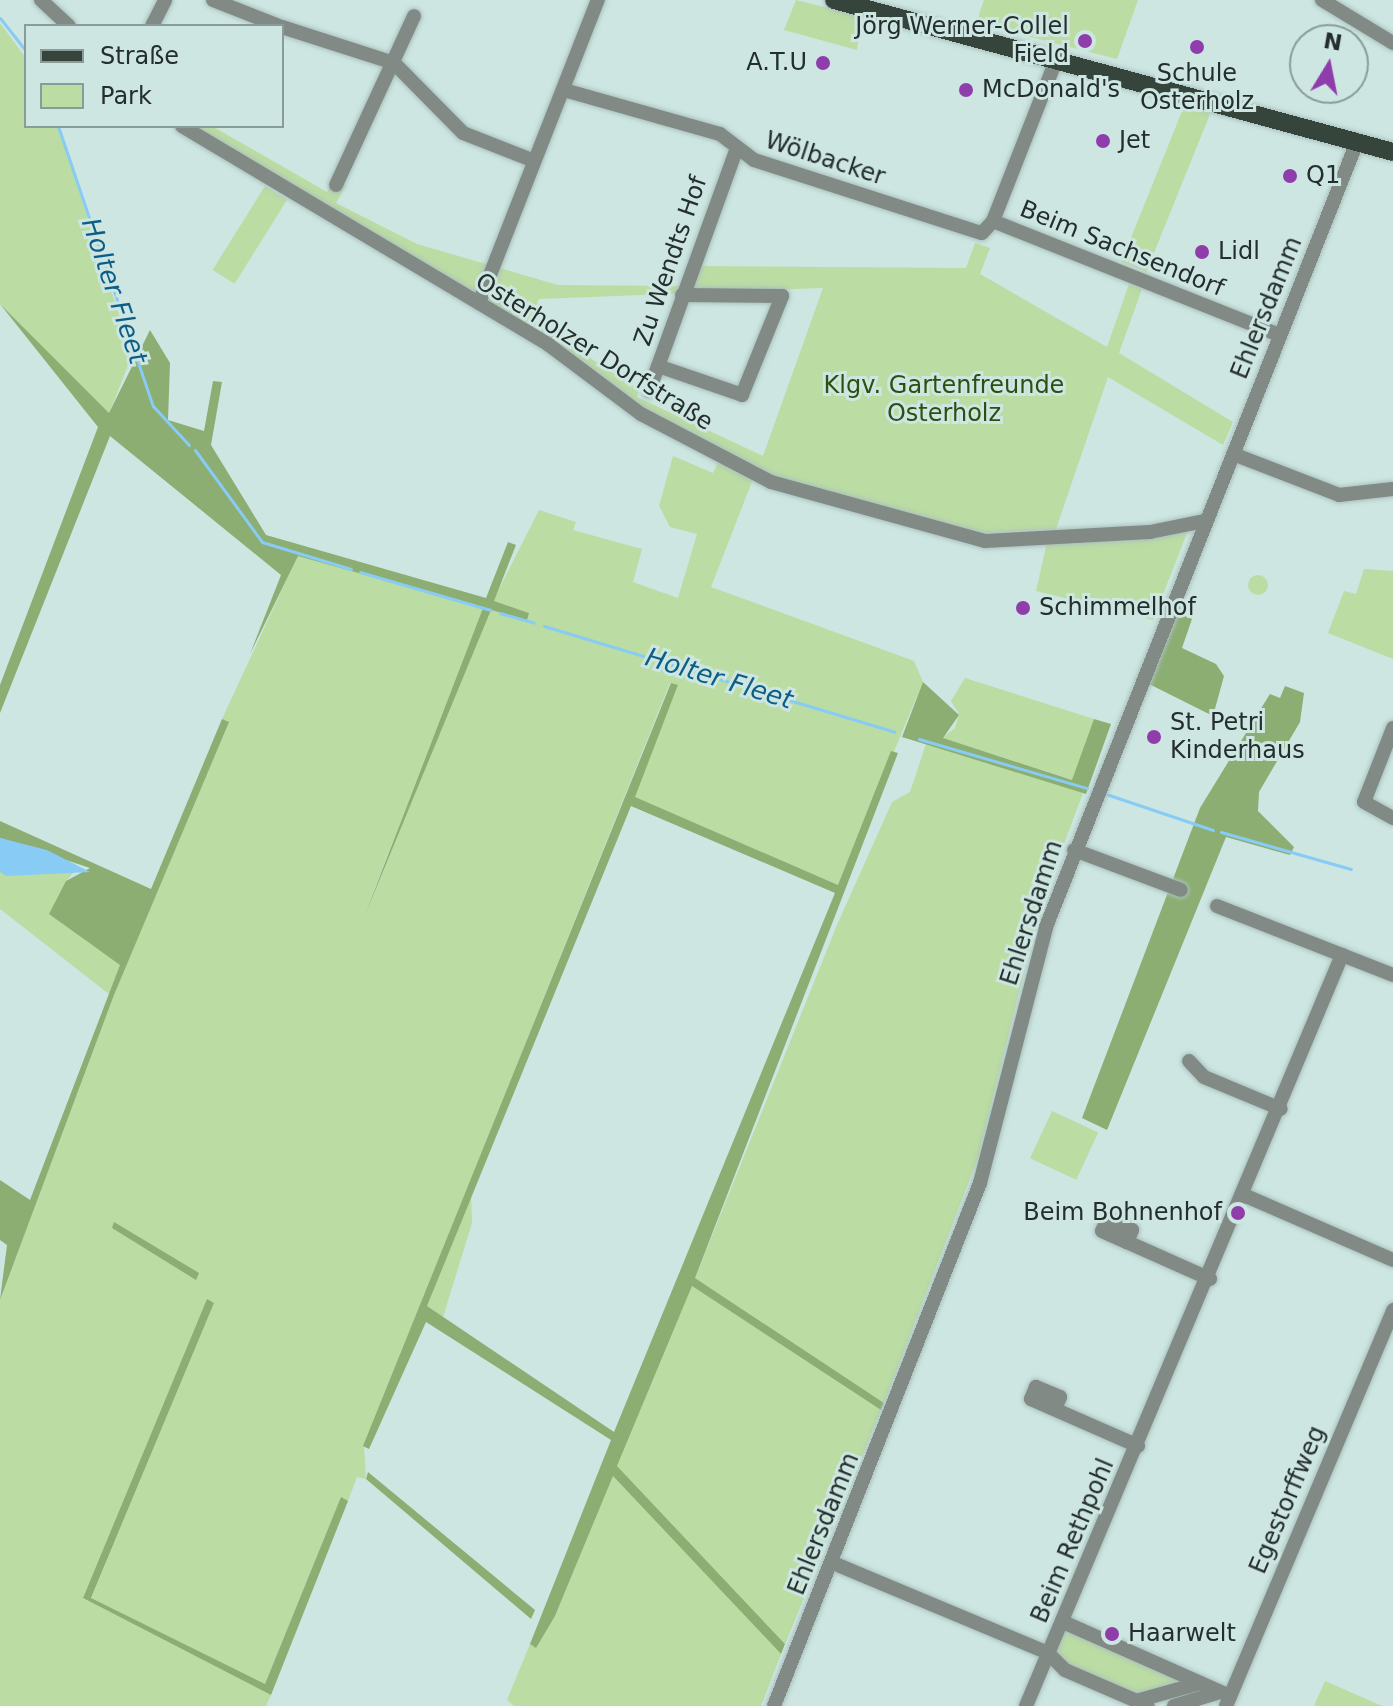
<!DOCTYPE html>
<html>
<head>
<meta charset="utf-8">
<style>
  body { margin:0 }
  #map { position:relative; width:1393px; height:1706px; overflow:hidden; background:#cde6e2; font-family:"DejaVu Sans",sans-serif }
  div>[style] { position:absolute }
  .green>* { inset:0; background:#bbdca3; transform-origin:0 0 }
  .round { border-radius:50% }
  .forest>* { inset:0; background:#8cae72 }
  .water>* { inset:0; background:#88cbf5 }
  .stream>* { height:3px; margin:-1.5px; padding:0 1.5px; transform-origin:1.5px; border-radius:1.5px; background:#88cbf5 }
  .roads { filter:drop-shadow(0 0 2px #abc1be) drop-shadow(0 0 2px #abc1be) }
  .minor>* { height:14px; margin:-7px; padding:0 7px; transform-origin:7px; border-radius:7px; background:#818a85 }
  .major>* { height:18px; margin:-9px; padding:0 9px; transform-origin:9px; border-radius:9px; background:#36453c }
  .dots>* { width:22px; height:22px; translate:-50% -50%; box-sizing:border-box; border:4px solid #cde6e2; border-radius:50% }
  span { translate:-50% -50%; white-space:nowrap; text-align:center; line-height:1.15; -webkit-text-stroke:6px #cde6e2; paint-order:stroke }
  .poi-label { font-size:24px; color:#242e2c }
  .right { translate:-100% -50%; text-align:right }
  .left { translate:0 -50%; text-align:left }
  .street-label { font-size:24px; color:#242e2c }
  .park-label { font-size:24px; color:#2f4f10 }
  .water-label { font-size:26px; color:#0c5e86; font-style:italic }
  .legend { position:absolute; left:24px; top:24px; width:260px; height:104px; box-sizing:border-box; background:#cde6e2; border:2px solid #899c99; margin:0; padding:10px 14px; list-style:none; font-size:24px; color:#242e2c }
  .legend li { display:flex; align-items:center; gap:16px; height:40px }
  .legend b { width:40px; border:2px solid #899c99 }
  .north { position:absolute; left:1289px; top:24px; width:80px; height:80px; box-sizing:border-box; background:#cde6e2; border:2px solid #899c99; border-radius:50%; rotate:10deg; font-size:22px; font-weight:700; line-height:32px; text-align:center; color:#242e2c }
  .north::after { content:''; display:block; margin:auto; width:28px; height:36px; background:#903dac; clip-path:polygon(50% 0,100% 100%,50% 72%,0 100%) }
</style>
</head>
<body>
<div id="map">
  <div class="green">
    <i style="clip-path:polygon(796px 0,861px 16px,857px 50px,784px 30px)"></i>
    <i style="clip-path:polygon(984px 0,1138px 0,1117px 59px,976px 23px)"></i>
    <i style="clip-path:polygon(0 23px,26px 58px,26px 126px,58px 126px,132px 355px,109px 414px,0 304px)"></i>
    <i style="left:1185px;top:104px;width:27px;height:170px;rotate:22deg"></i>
    <i style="clip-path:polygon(evenodd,192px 126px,212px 126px,327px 192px,334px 179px,346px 185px,336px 203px,417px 244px,558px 285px,681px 286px,691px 266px,966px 268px,975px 243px,990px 248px,980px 274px,1107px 347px,1129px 284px,1142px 289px,1119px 353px,1233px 422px,1223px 445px,1108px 377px,1056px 529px,984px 533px,783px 481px,651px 416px,192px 126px,823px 288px,763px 456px,637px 397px,639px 390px,531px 319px,539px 299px,823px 288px)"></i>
    <i style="left:265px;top:186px;width:26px;height:99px;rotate:32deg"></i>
    <i style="clip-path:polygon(673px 456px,713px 473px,718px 462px,753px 479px,711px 587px,914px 661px,923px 682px,838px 885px,634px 797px,678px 686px,670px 683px,364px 1446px,366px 1479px,357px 1477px,348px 1501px,341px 1498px,265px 1684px,91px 1599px,214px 1303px,208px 1300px,83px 1598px,271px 1695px,266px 1706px,0 1706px,0 1300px,114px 995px,228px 723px,222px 719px,298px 555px,483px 608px,365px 914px,491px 610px,526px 620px,529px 613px,493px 601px,539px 510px,576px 522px,573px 530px,642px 549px,633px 582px,678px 598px,697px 534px,670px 527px,659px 506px)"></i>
    <i style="clip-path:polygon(1189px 528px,1153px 620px,1036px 591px,1047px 542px)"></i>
    <i style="clip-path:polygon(1364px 569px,1393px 571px,1393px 659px,1328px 633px,1344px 591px,1356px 594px)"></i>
    <i class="round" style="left:1248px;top:575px;width:20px;height:20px"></i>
    <i style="clip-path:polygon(965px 678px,1094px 719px,1073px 780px,942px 738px,955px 728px,959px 714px,951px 701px)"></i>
    <i style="clip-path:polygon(926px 744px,1083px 793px,1040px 908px,978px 1158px,884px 1403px,695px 1278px,837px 925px,892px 802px,910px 792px)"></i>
    <i style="clip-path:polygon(77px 869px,66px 881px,86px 941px,121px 964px,109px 994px,0 909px,0 872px)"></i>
    <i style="left:1052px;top:1111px;width:51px;height:52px;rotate:25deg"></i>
    <i style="clip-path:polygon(471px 1195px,472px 1223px,443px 1317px,427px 1306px)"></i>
    <i style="clip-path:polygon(692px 1286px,881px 1410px,785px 1644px,617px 1466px)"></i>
    <i style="clip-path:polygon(613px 1476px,781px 1654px,761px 1706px,514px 1706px,507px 1700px,530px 1644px,535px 1647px,555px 1616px)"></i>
    <i style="clip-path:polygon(1065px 1631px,1071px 1631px,1188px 1681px,1137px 1696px,1076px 1671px,1055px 1653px)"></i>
    <i style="clip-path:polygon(1325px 1681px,1382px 1706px,1314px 1706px)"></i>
  </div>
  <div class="forest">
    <i style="clip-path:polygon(0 304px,109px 413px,150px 330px,170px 363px,168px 420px,204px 431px,213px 381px,222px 382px,211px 445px,266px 535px,486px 598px,508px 542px,516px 545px,494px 601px,529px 613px,527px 620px,491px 610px,365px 915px,483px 608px,298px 556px,250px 654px,281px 575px,110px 436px,0 713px,0 685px,98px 427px)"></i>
    <i style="clip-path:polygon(1178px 613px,1192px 619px,1182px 648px,1216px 664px,1224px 676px,1213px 716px,1149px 684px)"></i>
    <i style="clip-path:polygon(923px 682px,959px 715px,943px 738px,1072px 780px,1094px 719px,1111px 724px,1086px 794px,902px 737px)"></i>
    <i style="clip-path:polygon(evenodd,671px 683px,678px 685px,635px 797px,838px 885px,891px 751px,898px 753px,695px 1278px,884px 1403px,881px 1410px,692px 1286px,617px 1466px,785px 1644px,781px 1654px,613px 1476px,555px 1616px,536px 1648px,530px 1644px,611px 1440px,426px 1322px,369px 1449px,363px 1446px,671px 683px,631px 806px,835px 893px,614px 1432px,427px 1306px,631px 806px)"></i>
    <i style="clip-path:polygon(1285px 686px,1304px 693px,1300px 722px,1259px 792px,1258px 811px,1294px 847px,1290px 855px,1226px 837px,1107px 1130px,1082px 1118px,1200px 808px,1265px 702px,1270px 694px,1280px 698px)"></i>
    <i style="clip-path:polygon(222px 719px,229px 722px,114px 995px,0 1300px,7px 1245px,0 1240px,0 1180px,30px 1200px,120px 965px,49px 914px,66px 881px,90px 868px,0 838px,0 821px,151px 889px)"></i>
    <i style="clip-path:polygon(114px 1222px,199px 1273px,196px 1280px,112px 1228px)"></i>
    <i style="clip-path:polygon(207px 1299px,214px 1303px,91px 1598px,265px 1684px,341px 1497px,348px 1501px,271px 1695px,83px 1598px)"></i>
    <i style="clip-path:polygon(368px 1472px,535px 1610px,531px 1619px,366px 1479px)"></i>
  </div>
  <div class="water">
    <i style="clip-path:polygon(0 838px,47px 850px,90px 872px,6px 876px,0 872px)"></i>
  </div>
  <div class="stream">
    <i style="left:0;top:18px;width:42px;rotate:51.8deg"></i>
    <i style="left:58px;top:126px;width:296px;rotate:71.3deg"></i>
    <i style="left:153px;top:406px;width:53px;rotate:47.3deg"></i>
    <i style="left:195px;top:450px;width:114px;rotate:53.9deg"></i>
    <i style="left:262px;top:542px;width:93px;rotate:16.9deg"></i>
    <i style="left:360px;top:572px;width:136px;rotate:16.2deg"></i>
    <i style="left:500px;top:613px;width:35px;rotate:16deg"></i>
    <i style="left:544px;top:626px;width:366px;rotate:16.8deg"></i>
    <i style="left:919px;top:739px;width:175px;rotate:16.3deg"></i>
    <i style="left:1103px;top:793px;width:116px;rotate:18.6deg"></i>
    <i style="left:1221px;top:832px;width:135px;rotate:15.9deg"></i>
  </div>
  <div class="roads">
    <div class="minor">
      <i style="left:41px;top:0;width:38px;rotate:43deg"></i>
      <i style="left:213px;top:0;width:71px;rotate:21.5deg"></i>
      <i style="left:1322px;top:0;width:83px;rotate:31.2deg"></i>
      <i style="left:152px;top:26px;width:29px;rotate:-63deg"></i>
      <i style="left:282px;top:27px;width:118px;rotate:17.8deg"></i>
      <i style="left:394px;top:63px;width:98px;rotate:45.4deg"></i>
      <i style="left:463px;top:133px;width:76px;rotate:21.5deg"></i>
      <i style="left:564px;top:90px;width:162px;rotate:15.8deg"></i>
      <i style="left:720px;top:134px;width:43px;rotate:37.4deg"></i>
      <i style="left:754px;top:160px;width:239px;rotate:17.8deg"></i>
      <i style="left:982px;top:233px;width:16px;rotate:-47deg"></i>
      <i style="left:993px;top:221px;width:173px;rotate:-68.6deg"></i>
      <i style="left:182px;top:126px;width:427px;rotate:30.8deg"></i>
      <i style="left:549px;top:345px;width:115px;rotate:36.9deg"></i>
      <i style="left:641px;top:414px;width:147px;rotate:27.6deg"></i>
      <i style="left:771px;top:482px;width:222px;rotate:15.4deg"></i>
      <i style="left:985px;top:541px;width:165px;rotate:-3.1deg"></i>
      <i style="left:1150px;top:532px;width:55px;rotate:-11.5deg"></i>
      <i style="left:336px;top:185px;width:186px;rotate:-65.2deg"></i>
      <i style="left:993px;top:221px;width:308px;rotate:21.7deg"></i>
      <i style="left:479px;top:303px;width:326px;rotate:-68.6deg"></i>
      <i style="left:658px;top:366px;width:89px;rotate:19deg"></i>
      <i style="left:742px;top:395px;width:107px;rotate:-68deg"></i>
      <i style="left:782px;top:296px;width:100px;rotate:-179.4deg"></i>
      <i style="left:649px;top:391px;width:258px;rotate:-70.1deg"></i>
      <i style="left:1233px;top:454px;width:114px;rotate:21.1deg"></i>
      <i style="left:1339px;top:495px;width:54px;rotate:-6.3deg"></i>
      <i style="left:1393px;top:728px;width:79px;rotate:111.4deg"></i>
      <i style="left:1364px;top:802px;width:33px;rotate:29deg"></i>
      <i style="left:1074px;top:850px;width:114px;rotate:20.5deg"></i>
      <i style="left:1217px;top:906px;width:189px;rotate:21.4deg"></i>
      <i style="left:1189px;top:1061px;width:22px;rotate:47deg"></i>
      <i style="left:1204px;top:1077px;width:83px;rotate:22.6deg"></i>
      <i style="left:1246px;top:1196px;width:160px;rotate:23.5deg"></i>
      <i style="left:1127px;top:1242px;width:13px;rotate:-67deg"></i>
      <i style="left:1132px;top:1230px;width:26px;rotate:-155deg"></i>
      <i style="left:1108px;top:1219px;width:13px;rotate:117deg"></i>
      <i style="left:1102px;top:1231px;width:27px;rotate:24deg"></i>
      <i style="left:1127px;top:1242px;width:91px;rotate:24deg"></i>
      <i style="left:1055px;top:1409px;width:13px;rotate:-67deg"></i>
      <i style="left:1060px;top:1397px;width:26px;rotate:-157deg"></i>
      <i style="left:1036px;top:1387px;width:13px;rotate:113deg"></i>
      <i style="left:1031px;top:1399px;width:117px;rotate:23.7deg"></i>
      <i style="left:833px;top:1563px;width:233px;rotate:22.7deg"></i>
      <i style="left:1048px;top:1653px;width:24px;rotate:45deg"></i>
      <i style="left:1065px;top:1670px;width:90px;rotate:23.4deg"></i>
      <i style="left:1063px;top:1622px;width:183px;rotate:23.9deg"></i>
      <i style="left:1136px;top:1701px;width:67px;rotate:-15.5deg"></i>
      <i style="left:774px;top:1706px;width:562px;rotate:-68.5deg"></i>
      <i style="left:980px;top:1183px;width:264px;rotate:-75.5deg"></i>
      <i style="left:1046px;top:927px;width:844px;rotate:-68.39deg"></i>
      <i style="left:1026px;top:1706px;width:815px;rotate:-67.18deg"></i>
      <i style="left:1174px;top:1706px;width:48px;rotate:-16.9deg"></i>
      <i style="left:1226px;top:1706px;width:430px;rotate:-67.1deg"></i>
    </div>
    <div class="major">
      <i style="left:834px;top:0;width:579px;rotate:15.21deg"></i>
    </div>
  </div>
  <div class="dots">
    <i style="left:1085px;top:41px;background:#903dac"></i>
    <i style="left:1197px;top:47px;background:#903dac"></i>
    <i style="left:823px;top:63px;background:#903dac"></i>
    <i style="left:966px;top:90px;background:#903dac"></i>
    <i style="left:1103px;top:141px;background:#903dac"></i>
    <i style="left:1290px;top:176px;background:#903dac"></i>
    <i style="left:1202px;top:252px;background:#903dac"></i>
    <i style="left:1023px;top:608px;background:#903dac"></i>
    <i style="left:1154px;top:737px;background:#903dac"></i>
    <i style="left:1238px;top:1213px;background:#903dac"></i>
    <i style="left:1112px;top:1634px;background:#903dac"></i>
  </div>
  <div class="poi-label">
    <span class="right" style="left:1069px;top:41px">Jörg Werner-Collel<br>Field</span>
    <span class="right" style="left:807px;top:63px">A.T.U</span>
    <span style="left:1197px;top:88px">Schule<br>Osterholz</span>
    <span class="left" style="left:982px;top:90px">McDonald's</span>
    <span class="left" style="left:1119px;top:141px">Jet</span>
    <span class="left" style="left:1306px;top:176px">Q1</span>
    <span class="left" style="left:1218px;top:252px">Lidl</span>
    <span class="left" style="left:1039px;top:608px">Schimmelhof</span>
    <span class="left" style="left:1170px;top:737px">St. Petri<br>Kinderhaus</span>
    <span class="right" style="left:1222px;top:1213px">Beim Bohnenhof</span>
    <span class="left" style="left:1128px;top:1634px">Haarwelt</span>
  </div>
  <div class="street-label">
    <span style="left:825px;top:159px;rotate:18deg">Wölbacker</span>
    <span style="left:1122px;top:249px;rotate:22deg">Beim Sachsendorf</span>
    <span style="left:671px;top:261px;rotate:-71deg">Zu Wendts Hof</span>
    <span style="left:1267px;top:308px;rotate:-68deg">Ehlersdamm</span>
    <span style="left:594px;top:352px;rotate:32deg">Osterholzer Dorfstraße</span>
    <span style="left:1032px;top:913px;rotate:-72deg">Ehlersdamm</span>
    <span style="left:1288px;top:1500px;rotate:-67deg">Egestorffweg</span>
    <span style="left:824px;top:1524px;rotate:-68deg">Ehlersdamm</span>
    <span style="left:1073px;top:1541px;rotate:-67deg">Beim Rethpohl</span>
  </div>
  <div class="park-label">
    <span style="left:944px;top:400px">Klgv. Gartenfreunde<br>Osterholz</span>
  </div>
  <div class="water-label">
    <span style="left:114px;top:291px;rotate:71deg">Holter Fleet</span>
    <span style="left:719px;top:679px;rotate:17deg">Holter Fleet</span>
  </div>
  <ul class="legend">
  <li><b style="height:10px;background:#36453c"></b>Straße</li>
  <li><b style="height:22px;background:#bbdca3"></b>Park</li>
  </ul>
  <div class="north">N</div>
</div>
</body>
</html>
